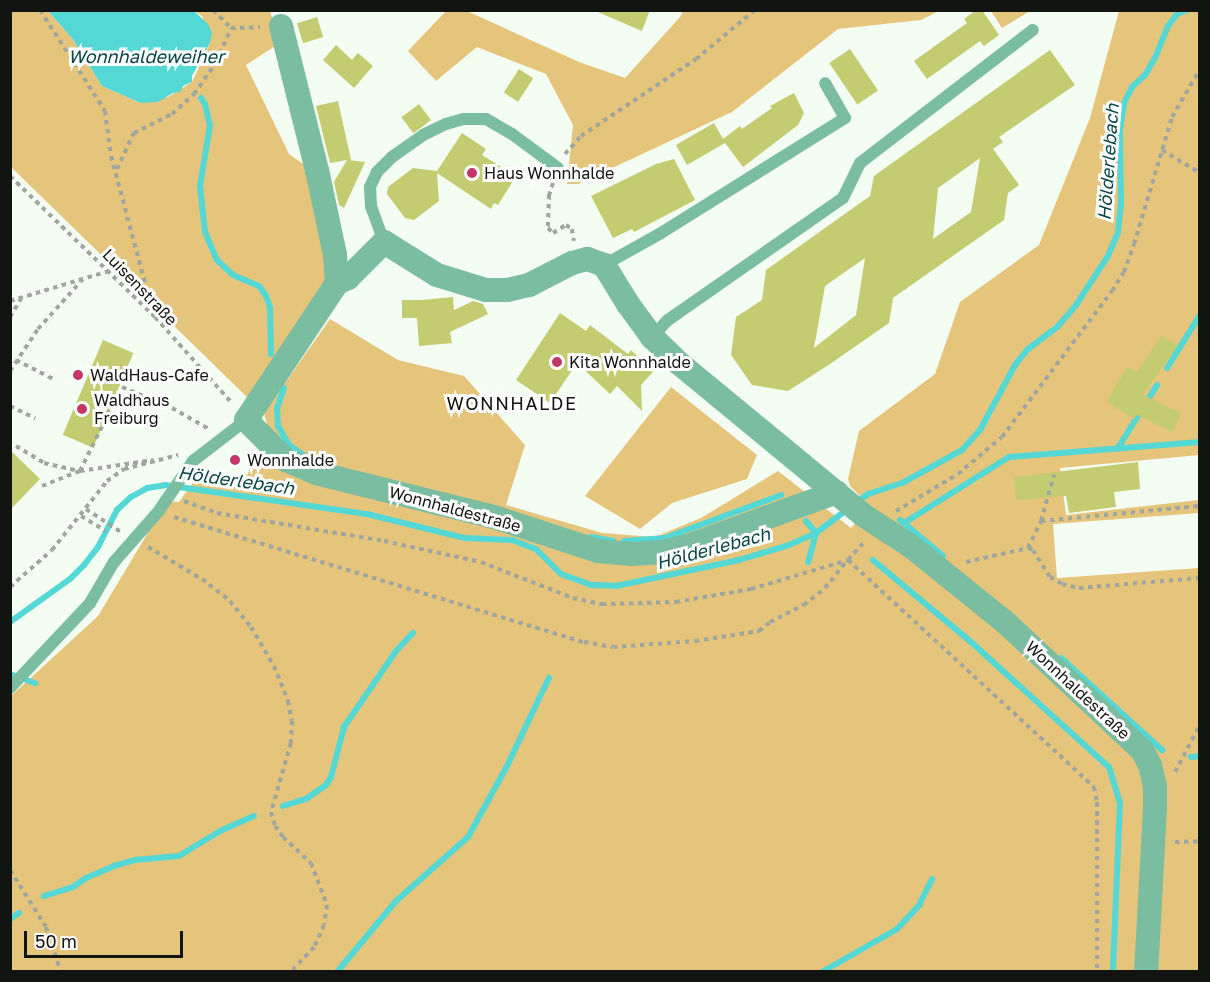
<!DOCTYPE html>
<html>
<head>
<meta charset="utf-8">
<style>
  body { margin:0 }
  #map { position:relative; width:1210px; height:982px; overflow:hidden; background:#f3fdf1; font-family:"Golos Text",sans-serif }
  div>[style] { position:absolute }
  .green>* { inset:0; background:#e5c47b }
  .water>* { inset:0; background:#54d8d5 }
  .stream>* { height:6px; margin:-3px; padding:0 3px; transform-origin:3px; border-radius:3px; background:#54d8d5 }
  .building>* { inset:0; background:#c4cc71; transform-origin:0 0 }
  .path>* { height:4px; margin-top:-2px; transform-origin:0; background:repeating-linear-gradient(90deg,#9fa79e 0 4.5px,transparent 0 9px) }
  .lane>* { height:12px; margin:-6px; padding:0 6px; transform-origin:6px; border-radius:6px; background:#7bbda1 }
  .street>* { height:24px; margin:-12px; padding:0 12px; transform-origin:12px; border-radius:12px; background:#7bbda1 }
  .dots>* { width:16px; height:16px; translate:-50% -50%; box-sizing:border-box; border:3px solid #fff; border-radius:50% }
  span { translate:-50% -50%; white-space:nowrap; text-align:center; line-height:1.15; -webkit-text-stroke:6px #fff; paint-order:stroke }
  .poi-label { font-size:16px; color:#111410 }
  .left { translate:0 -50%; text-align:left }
  .street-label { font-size:16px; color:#111410 }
  .water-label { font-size:18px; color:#084645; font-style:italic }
  .neighbourhood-label { font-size:18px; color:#111410; letter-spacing:1.5px }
  .frame { position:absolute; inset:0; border:12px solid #111410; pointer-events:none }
  .scale { position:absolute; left:24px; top:931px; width:159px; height:27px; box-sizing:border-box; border:3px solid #111410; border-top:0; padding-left:8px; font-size:18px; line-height:21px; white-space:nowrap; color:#111410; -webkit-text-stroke:4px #fff; paint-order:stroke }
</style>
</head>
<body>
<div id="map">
  <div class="green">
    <i style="clip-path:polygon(10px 11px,48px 11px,72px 38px,102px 86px,141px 103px,168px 97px,192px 82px,210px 43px,202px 16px,194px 11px,270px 11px,280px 43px,246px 65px,289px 154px,306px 166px,325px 229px,328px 294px,249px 399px,11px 167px)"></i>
    <i style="clip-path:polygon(446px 11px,467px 11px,579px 62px,625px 78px,680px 17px,683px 11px,939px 11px,921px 20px,838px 29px,732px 112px,578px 184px,567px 184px,573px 125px,546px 74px,477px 47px,436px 81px,408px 51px)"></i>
    <i style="clip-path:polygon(991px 11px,1030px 11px,1002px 28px)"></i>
    <i style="clip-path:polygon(1119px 11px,1199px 11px,1199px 455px,1060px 468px,1066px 515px,1199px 500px,1199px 513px,1053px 524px,1057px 578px,1199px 568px,1199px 971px,11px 972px,11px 696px,98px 616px,167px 501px,179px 502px,197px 477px,240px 487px,270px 435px,264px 413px,330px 319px,398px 360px,464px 376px,525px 445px,506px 505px,602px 533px,655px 537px,701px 518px,778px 471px,851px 528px,871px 507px,850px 486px,848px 479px,859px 431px,935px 374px,960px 302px,1039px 245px,1090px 118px)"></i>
    <i style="clip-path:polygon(671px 387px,757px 455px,747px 479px,672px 503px,640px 529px,585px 496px)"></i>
  </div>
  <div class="water">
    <i style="clip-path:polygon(48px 11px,194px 11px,208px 24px,212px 33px,210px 43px,192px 76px,192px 82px,183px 86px,180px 92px,173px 93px,158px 102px,141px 103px,102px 86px,72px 38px)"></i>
  </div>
  <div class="stream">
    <i style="left:201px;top:98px;width:7px;rotate:56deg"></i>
    <i style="left:205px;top:104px;width:22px;rotate:77deg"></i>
    <i style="left:210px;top:125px;width:62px;rotate:99.3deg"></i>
    <i style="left:200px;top:186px;width:46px;rotate:83.8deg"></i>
    <i style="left:205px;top:232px;width:30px;rotate:67deg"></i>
    <i style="left:217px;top:260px;width:22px;rotate:43deg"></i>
    <i style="left:233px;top:275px;width:28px;rotate:23deg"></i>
    <i style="left:259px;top:286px;width:12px;rotate:55deg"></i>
    <i style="left:266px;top:296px;width:12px;rotate:70deg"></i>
    <i style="left:270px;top:307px;width:47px;rotate:88.8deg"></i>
    <i style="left:1167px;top:368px;width:62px;rotate:-58.1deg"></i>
    <i style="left:284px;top:388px;width:21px;rotate:109deg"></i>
    <i style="left:277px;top:408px;width:18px;rotate:87deg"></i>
    <i style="left:278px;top:426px;width:22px;rotate:60deg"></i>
    <i style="left:289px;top:445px;width:19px;rotate:35deg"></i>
    <i style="left:1118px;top:448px;width:74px;rotate:-58.2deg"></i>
    <i style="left:857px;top:502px;width:14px;rotate:-36deg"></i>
    <i style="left:868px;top:494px;width:38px;rotate:-18deg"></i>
    <i style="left:904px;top:482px;width:66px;rotate:-28.9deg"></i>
    <i style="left:962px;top:450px;width:27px;rotate:-48deg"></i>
    <i style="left:980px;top:430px;width:74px;rotate:-61.7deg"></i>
    <i style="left:1015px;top:365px;width:21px;rotate:-51deg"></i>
    <i style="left:1028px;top:349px;width:38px;rotate:-37deg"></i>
    <i style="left:1058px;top:326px;width:28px;rotate:-49deg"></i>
    <i style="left:1076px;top:305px;width:59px;rotate:-56.9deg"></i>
    <i style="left:1108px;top:256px;width:26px;rotate:-67deg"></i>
    <i style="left:1118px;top:232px;width:28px;rotate:-84deg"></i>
    <i style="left:1121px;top:204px;width:75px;rotate:-90.8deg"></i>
    <i style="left:1120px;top:129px;width:26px;rotate:-81deg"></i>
    <i style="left:1124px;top:103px;width:18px;rotate:-63deg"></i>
    <i style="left:1132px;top:87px;width:18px;rotate:-43deg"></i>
    <i style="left:1145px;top:75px;width:20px;rotate:-60deg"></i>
    <i style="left:1155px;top:58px;width:35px;rotate:-68deg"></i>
    <i style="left:1168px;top:26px;width:15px;rotate:-53deg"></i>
    <i style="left:1177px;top:14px;width:11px;rotate:-22deg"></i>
    <i style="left:900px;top:520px;width:5px;rotate:37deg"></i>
    <i style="left:904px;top:523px;width:124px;rotate:-32.2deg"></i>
    <i style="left:1009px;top:457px;width:192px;rotate:-4.5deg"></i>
    <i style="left:806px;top:521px;width:16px;rotate:50deg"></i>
    <i style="left:816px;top:533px;width:30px;rotate:105deg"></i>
    <i style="left:904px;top:523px;width:51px;rotate:40.2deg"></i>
    <i style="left:591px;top:537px;width:23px;rotate:10deg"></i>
    <i style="left:624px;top:541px;width:41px;rotate:-4.2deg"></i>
    <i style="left:665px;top:538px;width:124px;rotate:-20.3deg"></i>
    <i style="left:873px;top:560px;width:128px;rotate:39.9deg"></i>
    <i style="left:971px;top:642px;width:186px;rotate:42.2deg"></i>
    <i style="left:1109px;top:767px;width:37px;rotate:73deg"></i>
    <i style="left:1120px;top:802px;width:170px;rotate:92.4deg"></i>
    <i style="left:10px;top:622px;width:74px;rotate:-35.6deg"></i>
    <i style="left:70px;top:579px;width:20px;rotate:-45deg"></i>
    <i style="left:84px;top:565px;width:23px;rotate:-52deg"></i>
    <i style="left:98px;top:547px;width:42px;rotate:-62.8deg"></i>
    <i style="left:117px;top:510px;width:19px;rotate:-43deg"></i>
    <i style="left:131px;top:497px;width:18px;rotate:-29deg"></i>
    <i style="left:147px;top:488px;width:18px;rotate:-9deg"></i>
    <i style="left:165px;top:485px;width:204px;rotate:8.2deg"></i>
    <i style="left:367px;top:514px;width:101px;rotate:13.8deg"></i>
    <i style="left:465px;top:538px;width:47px;rotate:2.4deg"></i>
    <i style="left:512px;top:540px;width:26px;rotate:21deg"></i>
    <i style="left:536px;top:549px;width:35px;rotate:45deg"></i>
    <i style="left:561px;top:574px;width:33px;rotate:20deg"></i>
    <i style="left:592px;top:585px;width:24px;rotate:2deg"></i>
    <i style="left:616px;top:586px;width:126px;rotate:-11.9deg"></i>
    <i style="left:739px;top:560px;width:52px;rotate:-16.7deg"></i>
    <i style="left:789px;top:545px;width:30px;rotate:-24deg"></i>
    <i style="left:816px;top:533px;width:41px;rotate:-37.1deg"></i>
    <i style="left:1061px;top:658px;width:137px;rotate:42.3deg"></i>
    <i style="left:10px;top:674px;width:27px;rotate:20deg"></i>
    <i style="left:1191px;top:757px;width:9px;rotate:-6deg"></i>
    <i style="left:283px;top:806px;width:24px;rotate:-17deg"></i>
    <i style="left:306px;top:799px;width:24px;rotate:-35deg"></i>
    <i style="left:326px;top:785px;width:9px;rotate:-58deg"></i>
    <i style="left:331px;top:777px;width:52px;rotate:-75.4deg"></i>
    <i style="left:344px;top:727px;width:92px;rotate:-55.6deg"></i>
    <i style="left:396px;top:651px;width:25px;rotate:-47deg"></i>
    <i style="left:44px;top:896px;width:30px;rotate:-17deg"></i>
    <i style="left:73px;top:887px;width:16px;rotate:-35deg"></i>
    <i style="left:86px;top:878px;width:30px;rotate:-23deg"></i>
    <i style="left:114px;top:866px;width:22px;rotate:-16deg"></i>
    <i style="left:135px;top:860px;width:44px;rotate:-5.2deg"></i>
    <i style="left:179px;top:856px;width:48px;rotate:-31.4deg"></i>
    <i style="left:220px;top:831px;width:37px;rotate:-24deg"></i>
    <i style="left:10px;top:919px;width:11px;rotate:-34deg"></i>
    <i style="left:337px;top:972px;width:92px;rotate:-50.3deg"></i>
    <i style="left:396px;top:901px;width:96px;rotate:-41.6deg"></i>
    <i style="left:468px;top:837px;width:79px;rotate:-61.2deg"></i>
    <i style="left:506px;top:768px;width:100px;rotate:-64.5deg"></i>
    <i style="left:822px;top:972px;width:86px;rotate:-29.8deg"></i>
    <i style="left:897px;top:929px;width:33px;rotate:-47deg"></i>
    <i style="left:919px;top:905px;width:29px;rotate:-63deg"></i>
  </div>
  <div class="building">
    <i style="clip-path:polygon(593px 10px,650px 10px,642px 31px)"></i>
    <i style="clip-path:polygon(976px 10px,982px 10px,999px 35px,984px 46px,980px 41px,927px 79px,914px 61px,967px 23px,964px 19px)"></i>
    <i style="left:317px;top:17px;width:21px;height:21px;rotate:73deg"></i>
    <i style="clip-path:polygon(336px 45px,352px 60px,358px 53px,373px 66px,354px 88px,323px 60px)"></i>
    <i style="left:850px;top:49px;width:50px;height:25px;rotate:56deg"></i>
    <i style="clip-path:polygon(evenodd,1050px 50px,1075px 85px,999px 137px,1003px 142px,993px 149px,1019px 185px,1008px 193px,1004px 220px,893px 298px,889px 323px,830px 364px,788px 391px,752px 385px,731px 355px,736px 317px,762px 300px,766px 270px,870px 196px,874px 176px,1050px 50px,980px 158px,971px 212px,933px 239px,938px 188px,980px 158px,1050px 50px,865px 258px,856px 315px,814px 348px,825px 286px,865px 258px)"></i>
    <i style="left:519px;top:69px;width:17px;height:28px;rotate:33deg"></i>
    <i style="clip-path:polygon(794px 93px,804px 113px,798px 125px,743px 167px,725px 143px,687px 165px,676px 145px,714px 123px,723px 139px,740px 126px,742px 129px,772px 108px,770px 106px)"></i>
    <i style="clip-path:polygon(338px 101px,351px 160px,349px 160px,365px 162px,344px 208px,339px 205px,334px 182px,347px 160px,330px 163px,316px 106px)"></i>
    <i style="left:419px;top:104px;width:20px;height:22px;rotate:53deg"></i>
    <i style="clip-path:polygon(462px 133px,486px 149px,482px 155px,516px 176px,498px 205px,494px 203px,491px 209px,437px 173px,439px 201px,414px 220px,405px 218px,387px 194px,388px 187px,413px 168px,437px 171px)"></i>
    <i style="clip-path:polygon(674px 159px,695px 200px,634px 232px,632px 229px,613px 238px,591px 196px,656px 164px)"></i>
    <i style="clip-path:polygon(453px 297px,454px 310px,473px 301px,483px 304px,488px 314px,450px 332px,452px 343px,419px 346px,417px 318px,402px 318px,402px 300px,422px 300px)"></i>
    <i style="clip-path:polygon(560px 313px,586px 331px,590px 325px,628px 354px,631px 350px,653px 372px,641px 385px,642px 411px,617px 386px,610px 394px,577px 363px,550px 403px,516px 380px)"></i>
    <i style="clip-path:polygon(1161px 336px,1178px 345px,1143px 395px,1181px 413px,1173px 432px,1137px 415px,1134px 419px,1107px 402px,1127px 367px,1137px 372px)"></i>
    <i style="left:103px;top:340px;width:33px;height:103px;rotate:23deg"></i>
    <i style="clip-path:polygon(10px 450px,40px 479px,10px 510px)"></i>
    <i style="clip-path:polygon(1138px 462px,1140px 489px,1114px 492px,1116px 507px,1069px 513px,1066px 496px,1016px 500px,1014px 477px)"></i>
  </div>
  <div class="path">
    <i style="left:40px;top:10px;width:120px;rotate:57.2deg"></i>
    <i style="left:105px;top:111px;width:45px;rotate:82.4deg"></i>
    <i style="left:111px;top:156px;width:167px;rotate:75deg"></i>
    <i style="left:213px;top:10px;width:25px;rotate:45deg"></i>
    <i style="left:1162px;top:150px;width:44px;rotate:31.2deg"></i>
    <i style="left:565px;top:154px;width:24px;rotate:-48deg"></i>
    <i style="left:581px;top:136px;width:138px;rotate:-33.8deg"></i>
    <i style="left:696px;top:59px;width:77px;rotate:-39.7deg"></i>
    <i style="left:117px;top:169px;width:40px;rotate:-65deg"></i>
    <i style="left:134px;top:133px;width:42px;rotate:-26.6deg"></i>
    <i style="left:172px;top:114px;width:30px;rotate:-42deg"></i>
    <i style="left:194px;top:94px;width:39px;rotate:-55deg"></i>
    <i style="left:216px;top:62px;width:37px;rotate:-66deg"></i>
    <i style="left:231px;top:28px;width:29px;rotate:-2deg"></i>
    <i style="left:10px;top:176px;width:202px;rotate:44.2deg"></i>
    <i style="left:155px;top:317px;width:115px;rotate:48.2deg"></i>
    <i style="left:553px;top:183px;width:13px;rotate:108deg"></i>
    <i style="left:549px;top:195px;width:33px;rotate:92deg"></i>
    <i style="left:548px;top:228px;width:7px;rotate:45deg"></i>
    <i style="left:553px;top:233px;width:15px;rotate:-32deg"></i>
    <i style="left:566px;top:225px;width:7px;rotate:34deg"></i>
    <i style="left:572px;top:229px;width:12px;rotate:81deg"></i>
    <i style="left:10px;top:301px;width:103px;rotate:-16.9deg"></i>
    <i style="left:10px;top:317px;width:21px;rotate:-59deg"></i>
    <i style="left:16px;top:360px;width:44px;rotate:27.1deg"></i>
    <i style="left:10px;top:371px;width:50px;rotate:-56.3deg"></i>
    <i style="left:38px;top:329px;width:67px;rotate:-48deg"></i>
    <i style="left:122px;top:387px;width:54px;rotate:22.8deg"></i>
    <i style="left:172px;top:408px;width:43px;rotate:29.6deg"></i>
    <i style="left:10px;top:406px;width:28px;rotate:26deg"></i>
    <i style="left:16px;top:446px;width:33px;rotate:31deg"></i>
    <i style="left:44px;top:463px;width:37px;rotate:13deg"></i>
    <i style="left:80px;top:471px;width:72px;rotate:-63.8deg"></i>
    <i style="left:42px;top:486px;width:41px;rotate:-21.5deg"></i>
    <i style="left:80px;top:471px;width:74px;rotate:-8.6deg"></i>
    <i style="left:184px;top:501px;width:35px;rotate:20deg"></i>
    <i style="left:217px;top:513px;width:169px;rotate:9.5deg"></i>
    <i style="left:384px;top:541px;width:99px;rotate:12.2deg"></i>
    <i style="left:481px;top:562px;width:99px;rotate:21.4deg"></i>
    <i style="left:573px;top:598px;width:30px;rotate:12deg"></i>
    <i style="left:602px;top:604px;width:74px;rotate:-1.5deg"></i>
    <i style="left:676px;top:602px;width:76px;rotate:-9.8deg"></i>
    <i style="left:751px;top:589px;width:101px;rotate:-16.6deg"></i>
    <i style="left:848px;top:560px;width:25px;rotate:-48deg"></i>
    <i style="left:86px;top:509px;width:42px;rotate:33.3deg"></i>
    <i style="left:896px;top:511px;width:72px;rotate:-30.8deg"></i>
    <i style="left:958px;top:474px;width:57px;rotate:-40.1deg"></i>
    <i style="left:1002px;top:437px;width:183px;rotate:-53deg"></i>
    <i style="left:1112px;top:291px;width:22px;rotate:-58deg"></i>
    <i style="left:1124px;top:272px;width:30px;rotate:-70deg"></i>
    <i style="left:1134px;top:244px;width:133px;rotate:-73.3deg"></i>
    <i style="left:1172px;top:117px;width:56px;rotate:-59.7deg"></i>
    <i style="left:81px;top:516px;width:29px;rotate:31deg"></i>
    <i style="left:174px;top:517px;width:429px;rotate:17deg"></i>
    <i style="left:584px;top:642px;width:29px;rotate:10deg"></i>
    <i style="left:613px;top:647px;width:82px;rotate:-4.2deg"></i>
    <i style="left:695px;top:641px;width:65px;rotate:-8.9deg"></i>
    <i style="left:759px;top:631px;width:14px;rotate:-39deg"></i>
    <i style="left:770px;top:622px;width:38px;rotate:-27deg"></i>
    <i style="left:804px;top:605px;width:27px;rotate:-39deg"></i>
    <i style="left:825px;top:588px;width:36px;rotate:-51deg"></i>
    <i style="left:848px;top:560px;width:335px;rotate:42.7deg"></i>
    <i style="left:1094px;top:787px;width:15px;rotate:79deg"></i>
    <i style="left:1097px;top:802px;width:170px;rotate:90deg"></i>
    <i style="left:1041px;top:521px;width:160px;rotate:-5.4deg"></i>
    <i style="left:148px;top:547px;width:63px;rotate:30.7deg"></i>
    <i style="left:202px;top:579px;width:36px;rotate:38deg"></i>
    <i style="left:230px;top:601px;width:33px;rotate:51deg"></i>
    <i style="left:251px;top:627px;width:45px;rotate:59.5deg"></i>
    <i style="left:274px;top:666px;width:38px;rotate:68deg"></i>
    <i style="left:288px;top:701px;width:20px;rotate:79deg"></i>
    <i style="left:292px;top:721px;width:22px;rotate:93deg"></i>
    <i style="left:291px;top:743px;width:72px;rotate:106.2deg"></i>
    <i style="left:271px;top:812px;width:15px;rotate:74deg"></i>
    <i style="left:275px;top:826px;width:14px;rotate:54deg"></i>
    <i style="left:283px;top:837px;width:38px;rotate:43deg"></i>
    <i style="left:311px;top:863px;width:45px;rotate:69.1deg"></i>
    <i style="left:327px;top:905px;width:20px;rotate:99deg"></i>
    <i style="left:324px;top:925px;width:24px;rotate:114deg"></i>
    <i style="left:314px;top:947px;width:34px;rotate:133deg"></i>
    <i style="left:1028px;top:548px;width:30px;rotate:-64deg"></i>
    <i style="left:1041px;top:521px;width:48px;rotate:-74.2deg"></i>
    <i style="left:966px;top:562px;width:64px;rotate:-12.7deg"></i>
    <i style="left:1028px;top:548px;width:5px;rotate:22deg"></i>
    <i style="left:1033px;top:550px;width:32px;rotate:58deg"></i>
    <i style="left:1050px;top:577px;width:14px;rotate:30deg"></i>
    <i style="left:1062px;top:584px;width:17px;rotate:13deg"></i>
    <i style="left:1079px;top:588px;width:121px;rotate:-4.7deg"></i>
    <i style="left:10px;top:587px;width:56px;rotate:-41.4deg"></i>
    <i style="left:52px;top:550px;width:88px;rotate:-51.4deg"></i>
    <i style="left:107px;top:481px;width:21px;rotate:-35deg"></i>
    <i style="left:124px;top:469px;width:56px;rotate:-14.5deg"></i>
    <i style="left:1175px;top:772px;width:53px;rotate:-62deg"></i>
    <i style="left:1175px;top:842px;width:25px;rotate:-2deg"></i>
    <i style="left:10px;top:870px;width:67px;rotate:57.7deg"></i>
    <i style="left:46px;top:927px;width:47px;rotate:71.6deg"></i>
    <i style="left:1117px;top:971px;width:1px;rotate:45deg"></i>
  </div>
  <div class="lane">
    <i style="left:384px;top:242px;width:38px;rotate:-110deg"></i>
    <i style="left:371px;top:206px;width:19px;rotate:-93deg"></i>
    <i style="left:370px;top:187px;width:17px;rotate:-65deg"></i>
    <i style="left:377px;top:172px;width:21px;rotate:-45deg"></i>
    <i style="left:392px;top:157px;width:38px;rotate:-35deg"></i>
    <i style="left:423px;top:135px;width:25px;rotate:-26deg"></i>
    <i style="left:446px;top:124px;width:18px;rotate:-16deg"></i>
    <i style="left:463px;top:119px;width:23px"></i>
    <i style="left:486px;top:119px;width:30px;rotate:30deg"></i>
    <i style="left:512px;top:134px;width:57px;rotate:36.5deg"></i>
    <i style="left:604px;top:265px;width:65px;rotate:-29.3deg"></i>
    <i style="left:661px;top:233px;width:217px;rotate:-32deg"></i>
    <i style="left:845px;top:118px;width:40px;rotate:-119.7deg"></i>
    <i style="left:652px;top:337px;width:23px;rotate:-47deg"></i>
    <i style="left:668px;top:320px;width:213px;rotate:-34.9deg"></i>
    <i style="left:843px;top:198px;width:39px;rotate:-64deg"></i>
    <i style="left:860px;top:163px;width:218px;rotate:-37.6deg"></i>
    <i style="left:10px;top:688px;width:117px;rotate:-46.7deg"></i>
    <i style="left:90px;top:603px;width:48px;rotate:-59.7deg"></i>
    <i style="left:114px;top:562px;width:67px;rotate:-48.7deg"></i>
    <i style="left:158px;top:512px;width:62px;rotate:-55.5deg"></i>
    <i style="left:193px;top:461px;width:67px;rotate:-37.7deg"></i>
  </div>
  <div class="street">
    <i style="left:281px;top:26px;width:148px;rotate:76deg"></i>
    <i style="left:317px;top:170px;width:87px;rotate:78deg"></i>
    <i style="left:335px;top:255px;width:28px;rotate:86deg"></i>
    <i style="left:337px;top:283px;width:164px;rotate:123.6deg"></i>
    <i style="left:246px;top:420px;width:57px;rotate:45deg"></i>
    <i style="left:286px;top:460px;width:33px;rotate:23deg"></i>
    <i style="left:316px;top:473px;width:183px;rotate:13.9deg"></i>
    <i style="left:494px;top:517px;width:109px;rotate:18.1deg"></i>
    <i style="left:598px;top:551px;width:34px;rotate:5deg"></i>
    <i style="left:632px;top:554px;width:30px;rotate:-4deg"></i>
    <i style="left:662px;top:552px;width:27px;rotate:-13deg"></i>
    <i style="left:688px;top:546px;width:158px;rotate:-19.9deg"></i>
    <i style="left:337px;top:283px;width:12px;rotate:-24deg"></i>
    <i style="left:348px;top:278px;width:51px;rotate:-45deg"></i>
    <i style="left:384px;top:242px;width:62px;rotate:31.9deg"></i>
    <i style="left:437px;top:275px;width:51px;rotate:17deg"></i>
    <i style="left:486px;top:290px;width:21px"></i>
    <i style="left:507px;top:290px;width:23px;rotate:-13deg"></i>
    <i style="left:529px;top:285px;width:48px;rotate:-27.1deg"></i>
    <i style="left:572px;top:263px;width:16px;rotate:-15deg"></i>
    <i style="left:587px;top:259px;width:18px;rotate:19deg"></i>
    <i style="left:604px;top:265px;width:46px;rotate:58.4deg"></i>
    <i style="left:628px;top:304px;width:41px;rotate:54deg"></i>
    <i style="left:652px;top:337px;width:39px;rotate:44deg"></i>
    <i style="left:680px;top:364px;width:237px;rotate:39.5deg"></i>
    <i style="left:863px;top:515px;width:59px;rotate:33.1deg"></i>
    <i style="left:912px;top:547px;width:119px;rotate:38.9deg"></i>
    <i style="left:1005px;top:622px;width:187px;rotate:43.1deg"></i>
    <i style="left:1142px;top:750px;width:17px;rotate:62deg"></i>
    <i style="left:1150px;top:765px;width:22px;rotate:77deg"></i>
    <i style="left:1155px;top:786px;width:22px;rotate:90deg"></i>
    <i style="left:1155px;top:808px;width:164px;rotate:93.1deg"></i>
  </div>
  <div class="dots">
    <i style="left:472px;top:173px;background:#c43665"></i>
    <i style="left:557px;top:362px;background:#c43665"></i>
    <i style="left:78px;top:375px;background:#c43665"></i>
    <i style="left:82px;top:409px;background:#c43665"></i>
    <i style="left:235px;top:460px;background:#c43665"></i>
  </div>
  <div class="poi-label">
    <span class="left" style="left:484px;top:173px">Haus Wonnhalde</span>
    <span class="left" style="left:569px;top:362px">Kita Wonnhalde</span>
    <span class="left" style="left:90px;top:375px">WaldHaus-Cafe</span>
    <span class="left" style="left:94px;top:409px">Waldhaus<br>Freiburg</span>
    <span class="left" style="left:247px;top:460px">Wonnhalde</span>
  </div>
  <div class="street-label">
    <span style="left:140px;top:287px;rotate:46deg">Luisenstraße</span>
    <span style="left:455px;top:509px;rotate:15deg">Wonnhaldestraße</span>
    <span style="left:1078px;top:690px;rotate:43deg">Wonnhaldestraße</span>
  </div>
  <div class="water-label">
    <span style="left:146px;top:56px">Wonnhaldeweiher</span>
    <span style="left:1108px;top:162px;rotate:-86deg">Hölderlebach</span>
    <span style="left:236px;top:480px;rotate:8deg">Hölderlebach</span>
    <span style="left:713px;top:548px;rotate:-15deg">Hölderlebach</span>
  </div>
  <div class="neighbourhood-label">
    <span style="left:512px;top:403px">WONNHALDE</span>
  </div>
  <div class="frame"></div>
  <div class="scale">50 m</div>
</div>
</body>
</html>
